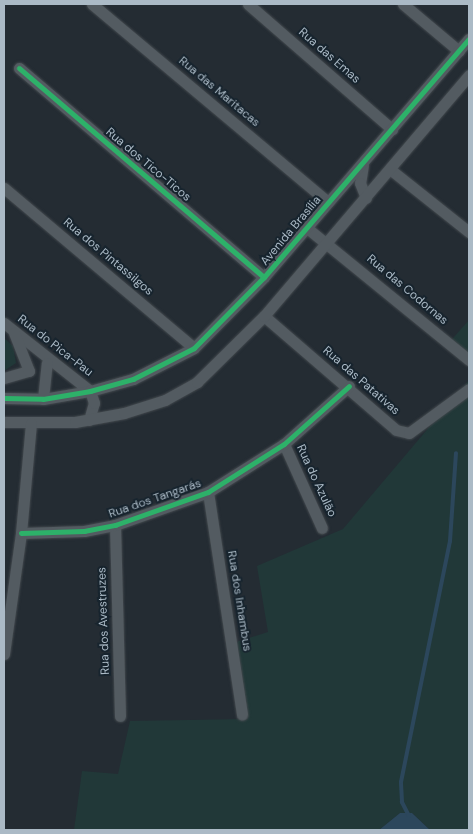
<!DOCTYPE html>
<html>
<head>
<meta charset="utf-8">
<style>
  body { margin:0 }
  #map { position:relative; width:473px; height:834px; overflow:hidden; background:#242c33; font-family:"DM Sans",sans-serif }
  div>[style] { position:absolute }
  .green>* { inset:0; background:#213838 }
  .water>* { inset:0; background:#2c475c }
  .stream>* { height:4px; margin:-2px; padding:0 2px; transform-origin:2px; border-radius:2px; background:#2c475c }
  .roads { filter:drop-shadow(0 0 1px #42484d) drop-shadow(0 0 1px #42484d) }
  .minor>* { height:11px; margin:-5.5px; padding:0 5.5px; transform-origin:5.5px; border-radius:5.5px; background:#535b61 }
  .cycleway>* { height:5px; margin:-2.5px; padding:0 2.5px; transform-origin:2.5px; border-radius:2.5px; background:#2db169 }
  span { translate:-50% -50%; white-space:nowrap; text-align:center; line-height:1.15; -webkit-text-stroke:4px #17242e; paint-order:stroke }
  .street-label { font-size:12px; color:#abbac6 }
  .frame { position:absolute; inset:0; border:5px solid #abbac6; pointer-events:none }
</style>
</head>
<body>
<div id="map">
  <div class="green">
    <i style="clip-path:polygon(469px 320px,469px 366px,447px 345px)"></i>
    <i style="clip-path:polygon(4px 338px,13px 346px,16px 363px,4px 371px)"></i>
    <i style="clip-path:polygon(469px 380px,469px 830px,430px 830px,412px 813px,400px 813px,379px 830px,74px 830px,82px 771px,118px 774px,130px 721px,247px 719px,236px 642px,268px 632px,257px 566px,343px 529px)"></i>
  </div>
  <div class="water">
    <i style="clip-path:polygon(400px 813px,412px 813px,430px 830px,379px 830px)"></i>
  </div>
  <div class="stream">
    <i style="left:409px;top:816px;width:16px;rotate:-117deg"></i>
    <i style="left:402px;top:802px;width:20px;rotate:-93deg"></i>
    <i style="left:401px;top:782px;width:246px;rotate:-78.5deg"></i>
    <i style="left:450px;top:541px;width:88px;rotate:-86.1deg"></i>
  </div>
  <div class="roads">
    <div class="minor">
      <i style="left:92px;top:4px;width:308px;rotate:40deg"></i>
      <i style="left:248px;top:4px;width:191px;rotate:41deg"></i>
      <i style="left:403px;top:4px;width:73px;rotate:40deg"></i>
      <i style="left:19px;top:68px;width:322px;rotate:40.5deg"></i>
      <i style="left:363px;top:165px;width:18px;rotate:99deg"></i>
      <i style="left:360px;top:183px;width:16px;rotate:68deg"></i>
      <i style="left:391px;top:170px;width:100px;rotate:38.5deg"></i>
      <i style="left:4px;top:188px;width:248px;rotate:40.1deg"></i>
      <i style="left:307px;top:228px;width:209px;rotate:39.2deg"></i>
      <i style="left:264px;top:316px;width:174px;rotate:40.8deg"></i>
      <i style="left:396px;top:430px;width:13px;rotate:13deg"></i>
      <i style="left:409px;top:433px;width:74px;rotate:-36.3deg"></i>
      <i style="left:4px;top:323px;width:110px;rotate:38.3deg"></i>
      <i style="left:4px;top:378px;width:26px;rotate:-16deg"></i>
      <i style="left:29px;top:371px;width:41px;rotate:-111.5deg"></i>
      <i style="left:4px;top:398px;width:39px;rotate:1deg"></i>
      <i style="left:43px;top:399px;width:48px;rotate:-9.7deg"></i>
      <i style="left:90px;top:391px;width:45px;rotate:-15.6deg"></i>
      <i style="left:133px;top:379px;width:68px;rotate:-26.9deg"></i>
      <i style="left:194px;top:348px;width:100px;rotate:-45.4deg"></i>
      <i style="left:264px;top:277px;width:314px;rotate:-49.3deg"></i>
      <i style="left:43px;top:399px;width:36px;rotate:-84deg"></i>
      <i style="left:89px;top:420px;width:18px;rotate:-74deg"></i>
      <i style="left:94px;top:403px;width:13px;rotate:-108deg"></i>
      <i style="left:4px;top:422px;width:71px"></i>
      <i style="left:75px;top:422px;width:50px;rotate:-10.4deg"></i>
      <i style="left:124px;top:413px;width:43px;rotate:-17.6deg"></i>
      <i style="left:165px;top:400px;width:37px;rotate:-29deg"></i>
      <i style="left:197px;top:382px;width:94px;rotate:-44.6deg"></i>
      <i style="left:264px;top:316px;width:316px;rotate:-49.6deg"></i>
      <i style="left:284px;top:444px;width:92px;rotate:65.7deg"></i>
      <i style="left:208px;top:492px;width:225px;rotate:81.3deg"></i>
      <i style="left:115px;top:525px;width:191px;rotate:88.5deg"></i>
      <i style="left:21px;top:533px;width:63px;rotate:-1.8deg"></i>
      <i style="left:84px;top:531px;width:32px;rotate:-11deg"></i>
      <i style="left:115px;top:525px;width:99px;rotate:-19.5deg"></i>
      <i style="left:208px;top:492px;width:90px;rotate:-32.3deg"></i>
      <i style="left:284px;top:444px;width:87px;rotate:-41.7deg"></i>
      <i style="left:4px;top:654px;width:122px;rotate:-82deg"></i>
      <i style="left:21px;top:533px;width:110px;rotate:-84.8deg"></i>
    </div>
  </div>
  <div class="cycleway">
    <i style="left:19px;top:68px;width:322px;rotate:40.5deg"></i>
    <i style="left:4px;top:398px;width:39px;rotate:1deg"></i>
    <i style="left:43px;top:399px;width:48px;rotate:-9.7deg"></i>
    <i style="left:90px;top:391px;width:45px;rotate:-15.6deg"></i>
    <i style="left:133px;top:379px;width:68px;rotate:-26.9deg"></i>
    <i style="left:194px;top:348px;width:100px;rotate:-45.4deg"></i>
    <i style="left:264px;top:277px;width:314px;rotate:-49.3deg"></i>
    <i style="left:21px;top:533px;width:63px;rotate:-1.8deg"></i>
    <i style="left:84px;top:531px;width:32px;rotate:-11deg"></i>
    <i style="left:115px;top:525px;width:99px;rotate:-19.5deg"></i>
    <i style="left:208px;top:492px;width:90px;rotate:-32.3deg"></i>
    <i style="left:284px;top:444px;width:87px;rotate:-41.7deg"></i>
  </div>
  <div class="street-label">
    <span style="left:329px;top:56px;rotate:41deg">Rua das Emas</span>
    <span style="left:219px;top:92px;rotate:40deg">Rua das Maritacas</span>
    <span style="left:148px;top:165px;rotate:40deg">Rua dos Tico-Ticos</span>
    <span style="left:291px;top:231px;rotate:-50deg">Avenida Brasília</span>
    <span style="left:108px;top:257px;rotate:40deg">Rua dos Pintassilgos</span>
    <span style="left:407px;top:290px;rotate:40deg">Rua das Codornas</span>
    <span style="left:55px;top:346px;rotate:38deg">Rua do Pica-Pau</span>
    <span style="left:361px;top:381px;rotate:41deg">Rua das Patativas</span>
    <span style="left:316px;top:481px;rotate:65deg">Rua do Azulão</span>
    <span style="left:155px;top:499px;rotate:-19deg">Rua dos Tangarás</span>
    <span style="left:239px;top:601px;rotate:81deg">Rua dos Inhambus</span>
    <span style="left:104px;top:621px;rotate:-92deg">Rua dos Avestruzes</span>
  </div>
  <div class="frame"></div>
</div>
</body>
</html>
